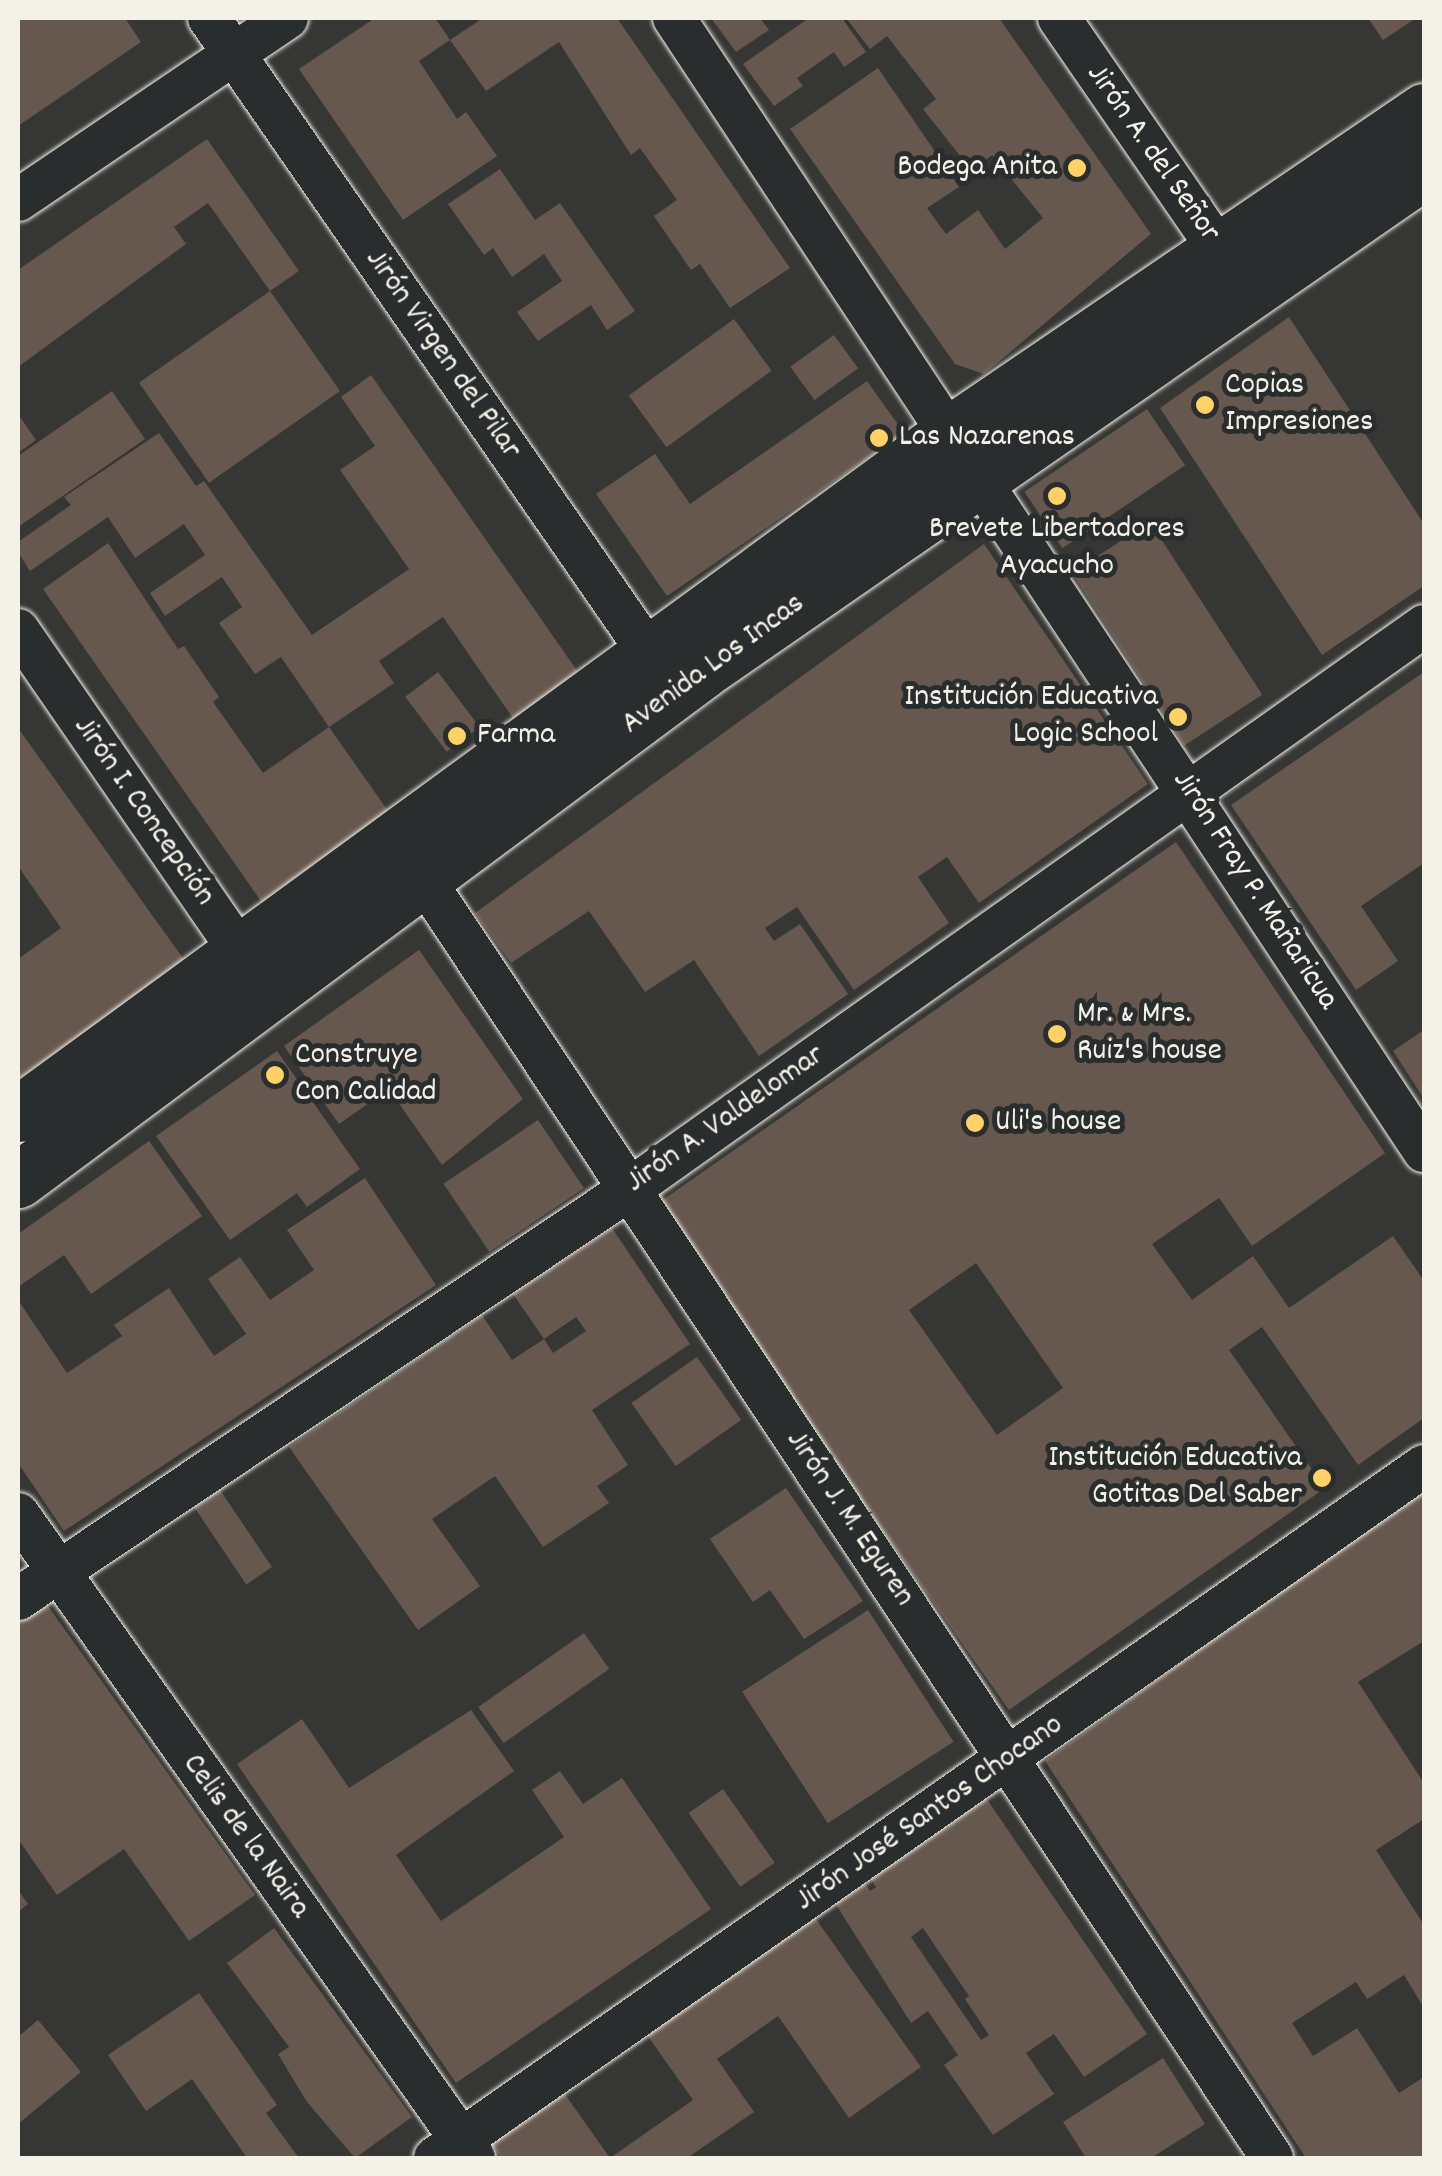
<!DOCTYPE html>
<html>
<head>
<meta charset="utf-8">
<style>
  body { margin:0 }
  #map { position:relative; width:1442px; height:2176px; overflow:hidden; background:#363634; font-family:Dekko,sans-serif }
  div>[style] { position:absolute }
  .building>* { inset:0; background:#66584e; transform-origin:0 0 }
  .roads { filter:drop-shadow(0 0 2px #f4f1e8) drop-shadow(0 0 2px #f4f1e8) }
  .street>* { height:42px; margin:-21px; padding:0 21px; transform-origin:21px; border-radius:21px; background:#2a2d2e }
  .secondary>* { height:55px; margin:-27.5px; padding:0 27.5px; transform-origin:27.5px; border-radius:27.5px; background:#2a2d2e }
  .dots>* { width:28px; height:28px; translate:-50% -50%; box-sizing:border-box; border:5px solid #2a2d2e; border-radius:50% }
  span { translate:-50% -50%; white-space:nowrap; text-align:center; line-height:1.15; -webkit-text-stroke:10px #2a2d2e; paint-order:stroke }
  .street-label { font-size:32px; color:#f4f1e8 }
  .poi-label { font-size:32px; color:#f4f1e8 }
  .right { translate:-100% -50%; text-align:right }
  .left { translate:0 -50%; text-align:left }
  .frame { position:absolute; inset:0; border:20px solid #f4f1e8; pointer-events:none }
</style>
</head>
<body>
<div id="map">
  <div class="building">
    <i style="clip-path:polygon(18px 18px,125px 18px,141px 42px,18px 126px)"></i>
    <i style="clip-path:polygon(375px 18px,435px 18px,450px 40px,419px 61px,457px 119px,466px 112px,497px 156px,403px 220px,299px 69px)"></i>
    <i style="clip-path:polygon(483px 18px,617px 18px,790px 268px,730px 308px,700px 264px,691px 270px,654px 216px,677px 200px,640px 148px,631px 155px,559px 42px,486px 91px,450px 40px)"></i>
    <i style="clip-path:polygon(711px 18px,760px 18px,769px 30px,736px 52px)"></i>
    <i style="clip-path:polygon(809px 18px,842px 18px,866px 52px,844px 67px,834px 52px,797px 78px,803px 86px,774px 106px,743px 64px)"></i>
    <i style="clip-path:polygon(846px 18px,999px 18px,1151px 234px,984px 374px,955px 364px,790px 129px,878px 68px,959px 187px,927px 208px,946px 234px,978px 210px,1005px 249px,1043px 218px,992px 155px,972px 171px,923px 109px,936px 99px,887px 36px,870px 49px)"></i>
    <i style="clip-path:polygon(1368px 18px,1416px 18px,1383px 40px)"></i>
    <i style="clip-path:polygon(207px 139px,299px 271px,270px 291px,208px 203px,174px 227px,186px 244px,18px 367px,18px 270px)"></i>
    <i style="clip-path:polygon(500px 169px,535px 220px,560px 203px,635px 311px,607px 330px,591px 305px,538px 341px,517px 312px,562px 281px,544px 254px,512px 277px,493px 248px,484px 255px,448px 204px)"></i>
    <i style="left:270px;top:291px;width:122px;height:160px;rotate:55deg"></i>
    <i style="clip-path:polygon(1289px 317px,1424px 524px,1424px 586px,1322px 655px,1160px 408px)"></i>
    <i style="left:734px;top:319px;width:64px;height:130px;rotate:54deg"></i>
    <i style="left:834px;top:335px;width:41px;height:54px;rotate:54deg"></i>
    <i style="clip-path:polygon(371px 375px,585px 682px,519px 727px,443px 617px,379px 661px,394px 683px,329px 727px,281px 657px,255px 674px,219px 623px,242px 607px,222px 577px,165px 616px,150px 593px,205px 555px,184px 524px,135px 558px,108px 517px,30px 571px,18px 552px,18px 542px,71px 505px,64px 497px,159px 433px,196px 486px,204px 481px,312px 635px,409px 569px,340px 470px,375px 446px,341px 397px)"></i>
    <i style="clip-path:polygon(867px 381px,904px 433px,667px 596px,596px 494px,655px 454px,690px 504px)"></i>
    <i style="clip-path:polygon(112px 391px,145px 439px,18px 527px,18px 456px)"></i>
    <i style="left:1147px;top:409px;width:68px;height:148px;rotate:56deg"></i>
    <i style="clip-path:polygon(18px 414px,36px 440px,18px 453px)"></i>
    <i style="left:1150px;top:522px;width:206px;height:93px;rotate:57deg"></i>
    <i style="clip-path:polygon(108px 543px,178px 649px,184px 646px,219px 697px,213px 702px,263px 773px,329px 727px,393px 818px,265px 907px,43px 589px)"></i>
    <i style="clip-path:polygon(984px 544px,1148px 784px,979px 903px,947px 857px,918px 877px,949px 923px,854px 990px,797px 907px,765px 928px,774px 941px,800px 924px,848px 994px,759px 1056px,694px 960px,645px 992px,589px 911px,511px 963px,475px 913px)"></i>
    <i style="left:438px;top:672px;width:69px;height:41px;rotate:53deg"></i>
    <i style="clip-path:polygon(1424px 672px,1424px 863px,1361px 906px,1398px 961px,1356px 990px,1231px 805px)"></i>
    <i style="clip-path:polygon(18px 728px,185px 961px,18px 1079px,18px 959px,61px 928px,18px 866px)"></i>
    <i style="clip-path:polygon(evenodd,1176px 842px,1385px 1153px,1252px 1246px,1219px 1198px,1152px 1244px,1192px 1300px,1253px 1256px,1289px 1308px,1393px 1236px,1424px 1281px,1424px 1418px,1358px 1465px,1262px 1327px,1229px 1350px,1325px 1488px,1009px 1710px,654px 1206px,1176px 842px,976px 1263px,1063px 1388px,997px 1435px,909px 1310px,976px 1263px)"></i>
    <i style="clip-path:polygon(419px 950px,523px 1099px,442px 1165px,389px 1089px,339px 1124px,284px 1046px)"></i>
    <i style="clip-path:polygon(1424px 1030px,1424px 1099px,1393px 1051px)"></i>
    <i style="clip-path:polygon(277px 1051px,360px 1169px,307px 1207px,297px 1193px,230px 1240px,156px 1136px)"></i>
    <i style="left:538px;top:1120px;width:82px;height:114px;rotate:56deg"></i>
    <i style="clip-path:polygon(149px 1141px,202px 1216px,91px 1294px,64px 1255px,18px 1287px,18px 1234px)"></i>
    <i style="clip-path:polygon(365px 1178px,436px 1285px,64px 1531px,18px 1463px,18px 1300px,67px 1373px,122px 1336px,114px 1325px,169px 1288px,214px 1356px,246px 1334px,208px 1279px,240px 1257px,270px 1300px,314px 1270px,287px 1230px)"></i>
    <i style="clip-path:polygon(612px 1228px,690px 1344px,592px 1410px,628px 1465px,597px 1486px,609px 1503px,543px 1547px,495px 1476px,432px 1519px,480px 1586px,418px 1630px,289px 1447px,482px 1315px,512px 1360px,544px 1339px,553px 1353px,586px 1331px,576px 1317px,544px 1339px,513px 1294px)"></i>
    <i style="left:697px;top:1357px;width:77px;height:80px;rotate:55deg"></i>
    <i style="clip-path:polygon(786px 1488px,863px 1601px,804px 1639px,770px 1590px,753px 1602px,710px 1539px)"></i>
    <i style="clip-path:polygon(1424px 1488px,1424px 1641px,1358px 1682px,1424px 1783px,1424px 1819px,1376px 1850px,1424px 1925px,1424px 2008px,1404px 1975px,1367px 1999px,1356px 1982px,1292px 2023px,1313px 2056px,1357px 2028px,1399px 2093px,1424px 2077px,1424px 2158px,1306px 2158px,1045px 1761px)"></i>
    <i style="left:220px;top:1490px;width:93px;height:31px;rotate:56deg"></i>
    <i style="clip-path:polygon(45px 1602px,255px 1895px,189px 1941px,124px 1849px,57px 1895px,18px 1839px,18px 1621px)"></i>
    <i style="left:868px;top:1610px;width:157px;height:150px;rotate:57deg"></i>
    <i style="left:584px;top:1633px;width:44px;height:129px;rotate:55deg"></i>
    <i style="clip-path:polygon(471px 1710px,514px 1771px,396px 1855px,441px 1921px,564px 1837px,532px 1790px,560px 1771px,583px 1804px,622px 1778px,711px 1909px,456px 2083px,237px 1764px,302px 1719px,349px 1788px)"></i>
    <i style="left:723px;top:1789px;width:90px;height:42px;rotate:55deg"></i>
    <i style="clip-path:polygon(evenodd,984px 1795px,1147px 2034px,1084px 2077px,1054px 2034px,1026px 2053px,1054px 2094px,993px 2135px,944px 2065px,958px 2055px,928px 2011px,911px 2023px,833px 1900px,863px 1880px,870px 1891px,876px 1887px,868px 1874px,984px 1795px,923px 1928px,969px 1996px,965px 1999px,989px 2035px,981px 2040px,911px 1937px,923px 1928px)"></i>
    <i style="clip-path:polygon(18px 1890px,28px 1904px,18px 1912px)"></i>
    <i style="clip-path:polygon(813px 1915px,921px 2067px,849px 2118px,778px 2016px,717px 2059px,754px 2112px,687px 2158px,501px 2158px,491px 2143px,564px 2093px,610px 2158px,693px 2100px,645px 2032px)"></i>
    <i style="clip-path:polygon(274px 1928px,412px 2117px,355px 2158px,307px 2102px,278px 2054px,289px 2047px,227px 1963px)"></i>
    <i style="clip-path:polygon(199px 1993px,277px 2105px,266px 2113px,299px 2158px,247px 2158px,192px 2079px,146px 2111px,108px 2055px)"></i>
    <i style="clip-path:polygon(38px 2020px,81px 2072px,18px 2124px,18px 2037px)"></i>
    <i style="clip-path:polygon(1163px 2058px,1205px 2124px,1151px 2158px,1086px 2158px,1063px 2122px)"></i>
  </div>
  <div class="roads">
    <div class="street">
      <i style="left:209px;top:18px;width:804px;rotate:55.28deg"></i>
      <i style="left:674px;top:18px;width:1359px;rotate:56.5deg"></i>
      <i style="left:1059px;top:18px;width:313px;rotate:55.4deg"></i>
      <i style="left:18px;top:200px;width:325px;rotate:-34.1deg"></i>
      <i style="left:18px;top:630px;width:419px;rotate:55.4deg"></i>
      <i style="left:425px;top:881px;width:1532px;rotate:56.44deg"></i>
      <i style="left:18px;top:1514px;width:789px;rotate:54.7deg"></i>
      <i style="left:18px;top:1599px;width:733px;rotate:-33.82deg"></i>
      <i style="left:627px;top:1191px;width:977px;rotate:-35.33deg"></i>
      <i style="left:435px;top:2158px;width:1207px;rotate:-34.98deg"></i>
    </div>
    <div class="secondary">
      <i style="left:18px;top:1114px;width:1156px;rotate:-36.14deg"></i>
      <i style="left:952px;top:432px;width:571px;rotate:-34.22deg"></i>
      <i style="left:18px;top:1180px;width:853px;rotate:-36.65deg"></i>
      <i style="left:702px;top:671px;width:878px;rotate:-34.7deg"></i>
    </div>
  </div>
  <div class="dots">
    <i style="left:1077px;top:168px;background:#ffd166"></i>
    <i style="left:1205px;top:405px;background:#ffd166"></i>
    <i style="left:879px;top:438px;background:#ffd166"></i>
    <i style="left:1057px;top:496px;background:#ffd166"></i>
    <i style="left:1178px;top:717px;background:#ffd166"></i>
    <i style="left:457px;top:736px;background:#ffd166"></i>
    <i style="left:1057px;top:1034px;background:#ffd166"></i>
    <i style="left:275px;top:1075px;background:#ffd166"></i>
    <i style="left:975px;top:1123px;background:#ffd166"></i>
    <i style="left:1322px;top:1478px;background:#ffd166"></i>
  </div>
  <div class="street-label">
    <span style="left:1152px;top:154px;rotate:55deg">Jirón A. del Señor</span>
    <span style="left:442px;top:355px;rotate:55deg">Jirón Virgen del Pilar</span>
    <span style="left:714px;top:665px;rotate:-36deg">Avenida Los Incas</span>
    <span style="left:143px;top:812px;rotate:55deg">Jirón I. Concepción</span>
    <span style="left:1254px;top:891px;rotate:57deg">Jirón Fray P. Mañaricua</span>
    <span style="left:726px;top:1120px;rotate:-35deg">Jirón A. Valdelomar</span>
    <span style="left:849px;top:1519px;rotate:56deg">Jirón J. M. Eguren</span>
    <span style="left:930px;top:1814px;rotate:-35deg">Jirón José Santos Chocano</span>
    <span style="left:245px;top:1837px;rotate:54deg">Celis de la Naira</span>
  </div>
  <div class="poi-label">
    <span class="right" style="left:1057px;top:168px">Bodega Anita</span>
    <span class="left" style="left:1225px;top:405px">Copias<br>Impresiones</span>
    <span class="left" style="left:899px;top:438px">Las Nazarenas</span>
    <span style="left:1057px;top:549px">Brevete Libertadores<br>Ayacucho</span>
    <span class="right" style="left:1158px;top:717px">Institución Educativa<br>Logic School</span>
    <span class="left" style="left:477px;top:736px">Farma</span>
    <span class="left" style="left:1077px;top:1034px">Mr. &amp; Mrs.<br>Ruiz's house</span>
    <span class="left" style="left:295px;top:1075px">Construye<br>Con Calidad</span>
    <span class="left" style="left:995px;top:1123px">Uli's house</span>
    <span class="right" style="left:1302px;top:1478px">Institución Educativa<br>Gotitas Del Saber</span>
  </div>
  <div class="frame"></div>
</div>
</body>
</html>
